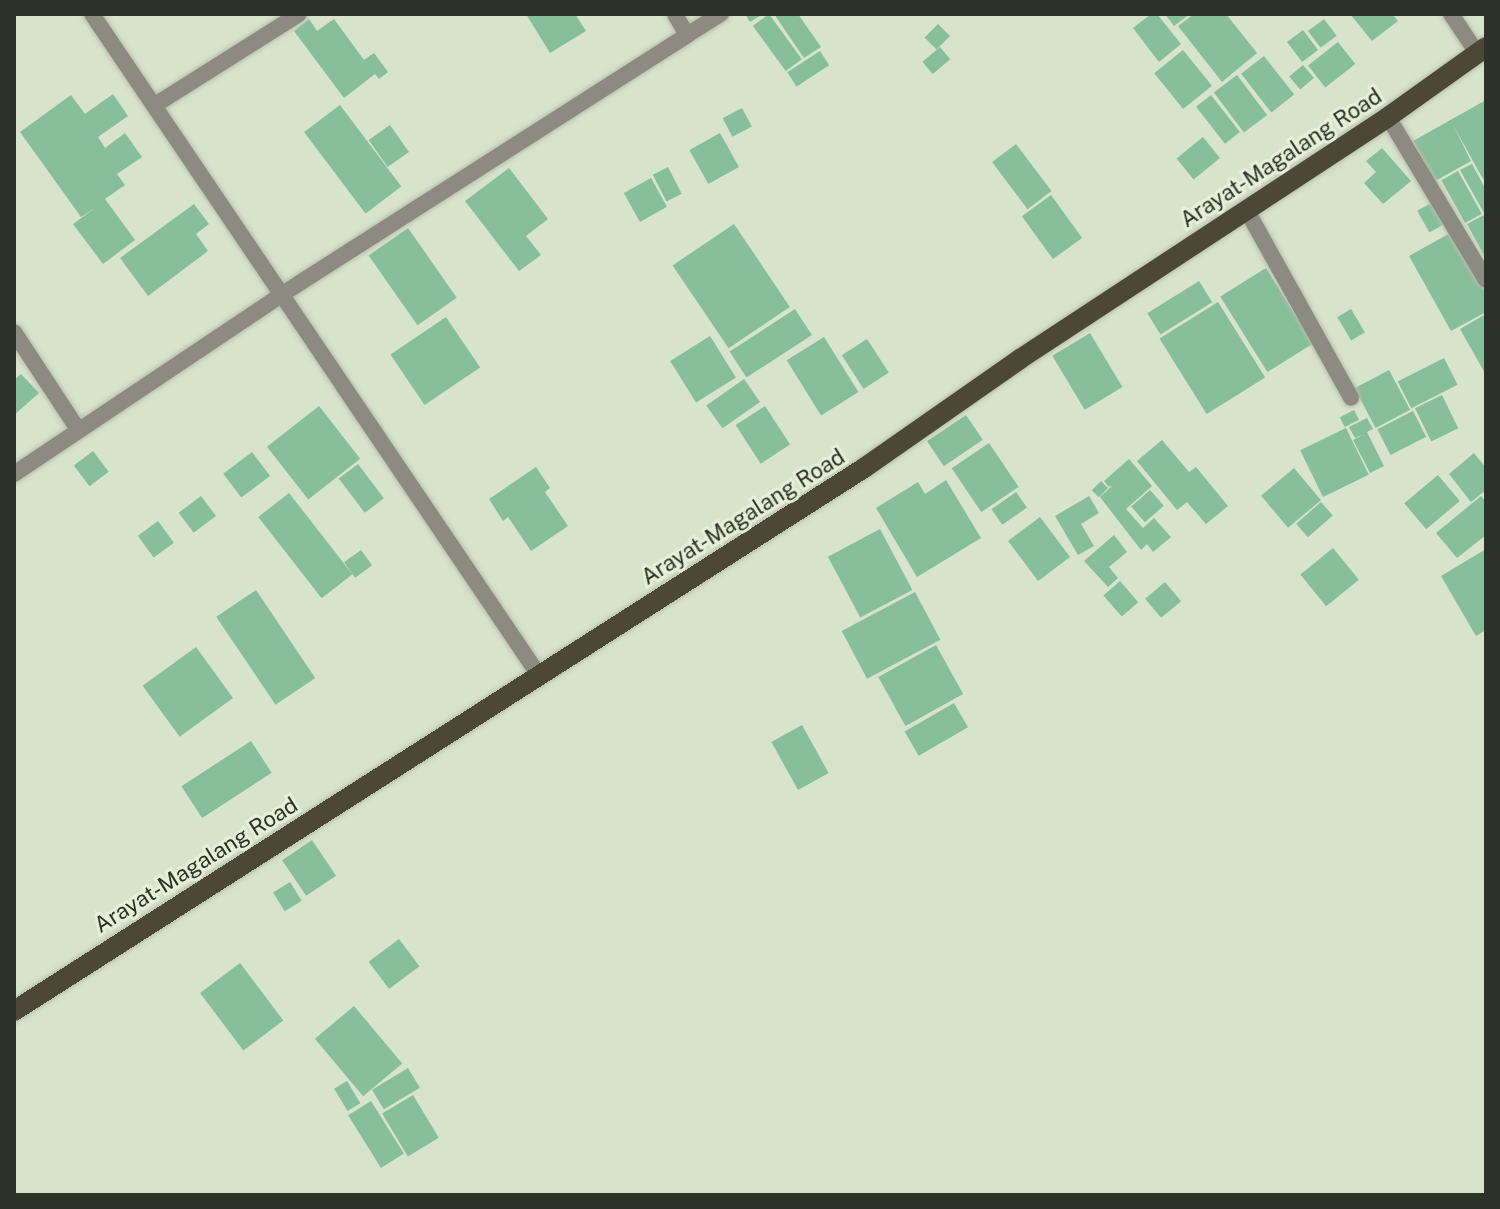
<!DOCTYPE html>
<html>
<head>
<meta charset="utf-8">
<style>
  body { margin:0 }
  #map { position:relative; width:1500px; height:1209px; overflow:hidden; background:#d8e3cc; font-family:"Public Sans",sans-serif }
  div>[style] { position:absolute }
  .building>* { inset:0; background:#87be9c; transform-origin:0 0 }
  .roads { filter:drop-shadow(0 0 2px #b6bfab) drop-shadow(0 0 2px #b6bfab) }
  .street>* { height:16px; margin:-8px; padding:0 8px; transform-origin:8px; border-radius:8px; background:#8d8b81 }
  .primary>* { height:20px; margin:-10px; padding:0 10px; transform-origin:10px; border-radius:10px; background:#4b4837 }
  span { translate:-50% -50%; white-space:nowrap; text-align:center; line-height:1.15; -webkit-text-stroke:6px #e6f0d9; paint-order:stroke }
  .street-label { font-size:22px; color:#2d3128 }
  .frame { position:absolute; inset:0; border:16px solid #2d3128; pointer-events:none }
</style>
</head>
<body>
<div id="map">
  <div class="building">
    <i style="clip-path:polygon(526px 14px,575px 14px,586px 31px,550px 53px)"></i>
    <i style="clip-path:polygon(745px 14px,763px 14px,750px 22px)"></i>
    <i style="left:769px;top:14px;width:56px;height:20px;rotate:54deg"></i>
    <i style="clip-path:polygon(774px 14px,798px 14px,821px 47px,804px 58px)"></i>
    <i style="clip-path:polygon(1151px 14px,1157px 14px,1181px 44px,1159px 62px,1133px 28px)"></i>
    <i style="clip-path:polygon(1165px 14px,1190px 14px,1174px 26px)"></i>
    <i style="clip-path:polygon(1194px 14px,1226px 14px,1257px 53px,1222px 82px,1178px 26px)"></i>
    <i style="clip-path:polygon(1350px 14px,1392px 14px,1398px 21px,1372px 41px)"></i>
    <i style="clip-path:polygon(309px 19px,317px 31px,334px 19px,364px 60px,374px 53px,388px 72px,379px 79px,375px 74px,344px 98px,294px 31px)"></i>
    <i style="left:1324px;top:19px;width:21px;height:20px;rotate:53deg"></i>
    <i style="left:938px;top:24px;width:17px;height:19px;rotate:45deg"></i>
    <i style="left:1303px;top:30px;width:25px;height:20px;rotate:53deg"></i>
    <i style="left:1338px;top:42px;width:28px;height:38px;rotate:52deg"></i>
    <i style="left:940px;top:47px;width:16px;height:23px;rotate:50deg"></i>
    <i style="left:1183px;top:50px;width:46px;height:37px;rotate:51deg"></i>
    <i style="left:820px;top:51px;width:17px;height:39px;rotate:57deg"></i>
    <i style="left:1264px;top:56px;width:49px;height:29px;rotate:52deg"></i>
    <i style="left:1303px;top:65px;width:17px;height:18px;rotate:50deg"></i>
    <i style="left:1237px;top:75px;width:50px;height:29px;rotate:53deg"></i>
    <i style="clip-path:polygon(113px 94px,128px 116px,98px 137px,105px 148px,125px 133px,142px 157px,117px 174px,125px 185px,105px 199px,135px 240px,103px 264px,73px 224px,95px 208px,81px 217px,20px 132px,71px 95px,85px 114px)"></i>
    <i style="left:1211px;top:95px;width:47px;height:19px;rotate:52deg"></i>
    <i style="clip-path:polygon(1486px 100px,1486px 177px,1483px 179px,1453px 125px,1471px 161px,1435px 181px,1413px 141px)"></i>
    <i style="left:340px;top:105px;width:102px;height:45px;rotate:53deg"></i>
    <i style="left:742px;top:108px;width:21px;height:22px;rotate:62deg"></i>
    <i style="left:390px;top:125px;width:33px;height:26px;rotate:55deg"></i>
    <i style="left:720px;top:133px;width:39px;height:35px;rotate:61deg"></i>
    <i style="left:1203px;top:137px;width:27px;height:34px;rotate:51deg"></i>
    <i style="left:1016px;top:144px;width:59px;height:30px;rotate:53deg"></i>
    <i style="clip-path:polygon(1382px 148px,1411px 181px,1383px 204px,1364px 183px,1376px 172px,1366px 161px)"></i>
    <i style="clip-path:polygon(1472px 164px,1486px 190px,1484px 213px,1460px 170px)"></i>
    <i style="left:668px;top:167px;width:30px;height:17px;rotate:63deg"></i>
    <i style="clip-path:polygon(509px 168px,548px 219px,526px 236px,541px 255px,519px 271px,465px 201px)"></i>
    <i style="left:1458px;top:171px;width:49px;height:19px;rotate:61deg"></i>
    <i style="left:651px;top:178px;width:33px;height:31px;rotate:61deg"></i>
    <i style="left:1051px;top:195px;width:53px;height:36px;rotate:54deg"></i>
    <i style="left:1433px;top:202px;width:25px;height:18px;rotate:61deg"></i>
    <i style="clip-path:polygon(194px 204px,209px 224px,196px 234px,208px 251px,148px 296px,120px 258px)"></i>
    <i style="clip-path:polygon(1486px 214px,1486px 259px,1467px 224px)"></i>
    <i style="left:734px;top:224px;width:100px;height:74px;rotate:56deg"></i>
    <i style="left:408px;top:228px;width:85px;height:48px;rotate:55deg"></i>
    <i style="clip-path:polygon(1452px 232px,1486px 293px,1486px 312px,1451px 331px,1409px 256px)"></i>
    <i style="left:1266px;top:268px;width:89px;height:54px;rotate:58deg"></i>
    <i style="left:1199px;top:281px;width:25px;height:61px;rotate:58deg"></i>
    <i style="left:1218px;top:302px;width:89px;height:69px;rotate:58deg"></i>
    <i style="left:795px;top:309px;width:31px;height:78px;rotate:57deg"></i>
    <i style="left:1351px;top:309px;width:27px;height:16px;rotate:59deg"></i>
    <i style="clip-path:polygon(1486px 314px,1486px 375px,1460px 329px)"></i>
    <i style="left:446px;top:317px;width:61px;height:67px;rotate:56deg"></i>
    <i style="left:1090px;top:333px;width:63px;height:44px;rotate:59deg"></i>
    <i style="left:710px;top:336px;width:49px;height:47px;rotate:58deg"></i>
    <i style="left:824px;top:337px;width:65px;height:44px;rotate:58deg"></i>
    <i style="left:867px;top:339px;width:40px;height:30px;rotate:57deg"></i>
    <i style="left:1444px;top:358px;width:30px;height:52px;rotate:63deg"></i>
    <i style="left:1389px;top:370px;width:45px;height:39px;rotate:62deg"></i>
    <i style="clip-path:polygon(21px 374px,39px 393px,14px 415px,14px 380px)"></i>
    <i style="left:744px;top:379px;width:28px;height:46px;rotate:55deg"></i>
    <i style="left:1442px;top:395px;width:37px;height:30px;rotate:64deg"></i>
    <i style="left:319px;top:406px;width:67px;height:66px;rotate:52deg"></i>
    <i style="left:765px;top:406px;width:46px;height:35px;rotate:57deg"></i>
    <i style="left:1354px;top:410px;width:11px;height:16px;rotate:63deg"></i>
    <i style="left:1413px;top:411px;width:29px;height:40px;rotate:63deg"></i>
    <i style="left:966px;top:415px;width:30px;height:47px;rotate:56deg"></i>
    <i style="clip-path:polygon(1367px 418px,1373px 429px,1367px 432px,1384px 466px,1370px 473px,1353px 440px,1364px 434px,1355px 438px,1349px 427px)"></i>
    <i style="left:1346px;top:428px;width:52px;height:51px;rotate:64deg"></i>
    <i style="clip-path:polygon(1162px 440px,1189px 472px,1196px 467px,1228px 506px,1206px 524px,1187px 502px,1177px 510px,1137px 461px)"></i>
    <i style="left:989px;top:443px;width:53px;height:45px;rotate:56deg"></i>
    <i style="left:93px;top:451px;width:26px;height:24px;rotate:53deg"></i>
    <i style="left:252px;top:452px;width:30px;height:36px;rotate:53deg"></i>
    <i style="clip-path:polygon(1474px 453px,1486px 468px,1486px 490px,1471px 502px,1449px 474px)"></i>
    <i style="clip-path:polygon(1129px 459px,1152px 486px,1126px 509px,1143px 528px,1154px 518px,1171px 537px,1153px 552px,1147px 544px,1141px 550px,1100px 497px,1113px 485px,1109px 487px,1104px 481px)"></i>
    <i style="left:358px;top:464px;width:43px;height:24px;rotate:53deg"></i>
    <i style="clip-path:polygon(536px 467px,550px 488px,545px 492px,568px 526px,531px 551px,508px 517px,503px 521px,489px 499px)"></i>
    <i style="left:1294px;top:468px;width:42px;height:43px;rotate:50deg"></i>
    <i style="left:1438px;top:475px;width:34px;height:44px;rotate:50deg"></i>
    <i style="clip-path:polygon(946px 480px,981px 538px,917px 577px,876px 508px,918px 482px,925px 494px)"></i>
    <i style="left:1101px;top:481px;width:10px;height:13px;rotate:45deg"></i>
    <i style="left:1150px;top:490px;width:21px;height:25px;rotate:49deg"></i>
    <i style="left:1016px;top:492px;width:19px;height:30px;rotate:55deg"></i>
    <i style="left:289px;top:493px;width:103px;height:39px;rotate:52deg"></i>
    <i style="left:201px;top:496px;width:25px;height:28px;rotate:53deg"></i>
    <i style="clip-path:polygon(1089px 496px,1099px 513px,1081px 524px,1094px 546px,1078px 555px,1055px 516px)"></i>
    <i style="clip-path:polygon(1481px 496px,1486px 502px,1486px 535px,1457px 558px,1436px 533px)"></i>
    <i style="left:1321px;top:502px;width:18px;height:33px;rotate:49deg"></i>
    <i style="left:1040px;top:517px;width:50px;height:40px;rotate:53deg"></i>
    <i style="left:158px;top:521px;width:27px;height:25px;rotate:54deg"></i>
    <i style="left:880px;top:529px;width:69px;height:59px;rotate:62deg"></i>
    <i style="clip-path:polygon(1114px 535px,1127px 552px,1109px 567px,1118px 578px,1108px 587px,1084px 561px)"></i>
    <i style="left:1333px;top:548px;width:41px;height:42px;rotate:51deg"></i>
    <i style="clip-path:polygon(1486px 549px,1486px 630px,1476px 636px,1441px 576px)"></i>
    <i style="left:361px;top:550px;width:19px;height:21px;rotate:54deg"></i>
    <i style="left:1120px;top:581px;width:28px;height:22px;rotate:49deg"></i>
    <i style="left:1165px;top:582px;width:25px;height:26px;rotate:50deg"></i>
    <i style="left:256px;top:590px;width:106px;height:48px;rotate:56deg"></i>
    <i style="left:915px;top:592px;width:54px;height:83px;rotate:62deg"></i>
    <i style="left:936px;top:645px;width:56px;height:66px;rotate:61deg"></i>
    <i style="left:196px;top:647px;width:63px;height:66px;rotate:54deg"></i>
    <i style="left:954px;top:703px;width:28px;height:57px;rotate:60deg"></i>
    <i style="left:802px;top:725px;width:55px;height:35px;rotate:61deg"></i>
    <i style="left:251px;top:741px;width:38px;height:83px;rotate:57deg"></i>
    <i style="left:312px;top:840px;width:43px;height:36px;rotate:56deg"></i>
    <i style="left:290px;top:882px;width:22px;height:20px;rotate:58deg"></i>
    <i style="left:399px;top:939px;width:34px;height:38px;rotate:53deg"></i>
    <i style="left:240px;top:963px;width:72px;height:50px;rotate:53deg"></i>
    <i style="left:354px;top:1006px;width:75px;height:51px;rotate:50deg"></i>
    <i style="left:408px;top:1068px;width:23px;height:42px;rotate:59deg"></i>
    <i style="left:347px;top:1081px;width:26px;height:15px;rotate:59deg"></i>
    <i style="left:413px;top:1095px;width:50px;height:36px;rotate:59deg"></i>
    <i style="left:371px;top:1101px;width:62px;height:27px;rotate:58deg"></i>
  </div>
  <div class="roads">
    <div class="street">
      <i style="left:92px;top:14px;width:797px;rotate:55.95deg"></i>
      <i style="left:1451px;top:14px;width:47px;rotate:56.3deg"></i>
      <i style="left:687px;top:35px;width:40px;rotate:-32deg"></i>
      <i style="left:155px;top:105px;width:170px;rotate:-32.3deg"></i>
      <i style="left:1388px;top:117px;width:190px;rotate:59deg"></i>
      <i style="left:1246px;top:209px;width:216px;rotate:60.9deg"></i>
      <i style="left:14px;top:332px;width:118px;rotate:56.7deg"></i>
      <i style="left:14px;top:474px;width:325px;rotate:-33.8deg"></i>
      <i style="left:284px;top:293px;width:479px;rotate:-32.6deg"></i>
      <i style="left:687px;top:35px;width:24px;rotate:-120deg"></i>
    </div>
    <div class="primary">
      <i style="left:14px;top:1011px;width:1009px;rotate:-32.57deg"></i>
      <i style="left:864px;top:468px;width:190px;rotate:-34.9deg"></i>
      <i style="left:1020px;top:359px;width:440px;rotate:-33.3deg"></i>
      <i style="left:1388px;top:117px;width:120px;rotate:-35.5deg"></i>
    </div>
  </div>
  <div class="street-label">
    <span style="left:1281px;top:158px;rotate:-33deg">Arayat-Magalang Road</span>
    <span style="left:743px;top:517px;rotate:-32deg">Arayat-Magalang Road</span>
    <span style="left:196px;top:865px;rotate:-32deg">Arayat-Magalang Road</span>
  </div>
  <div class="frame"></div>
</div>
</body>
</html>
